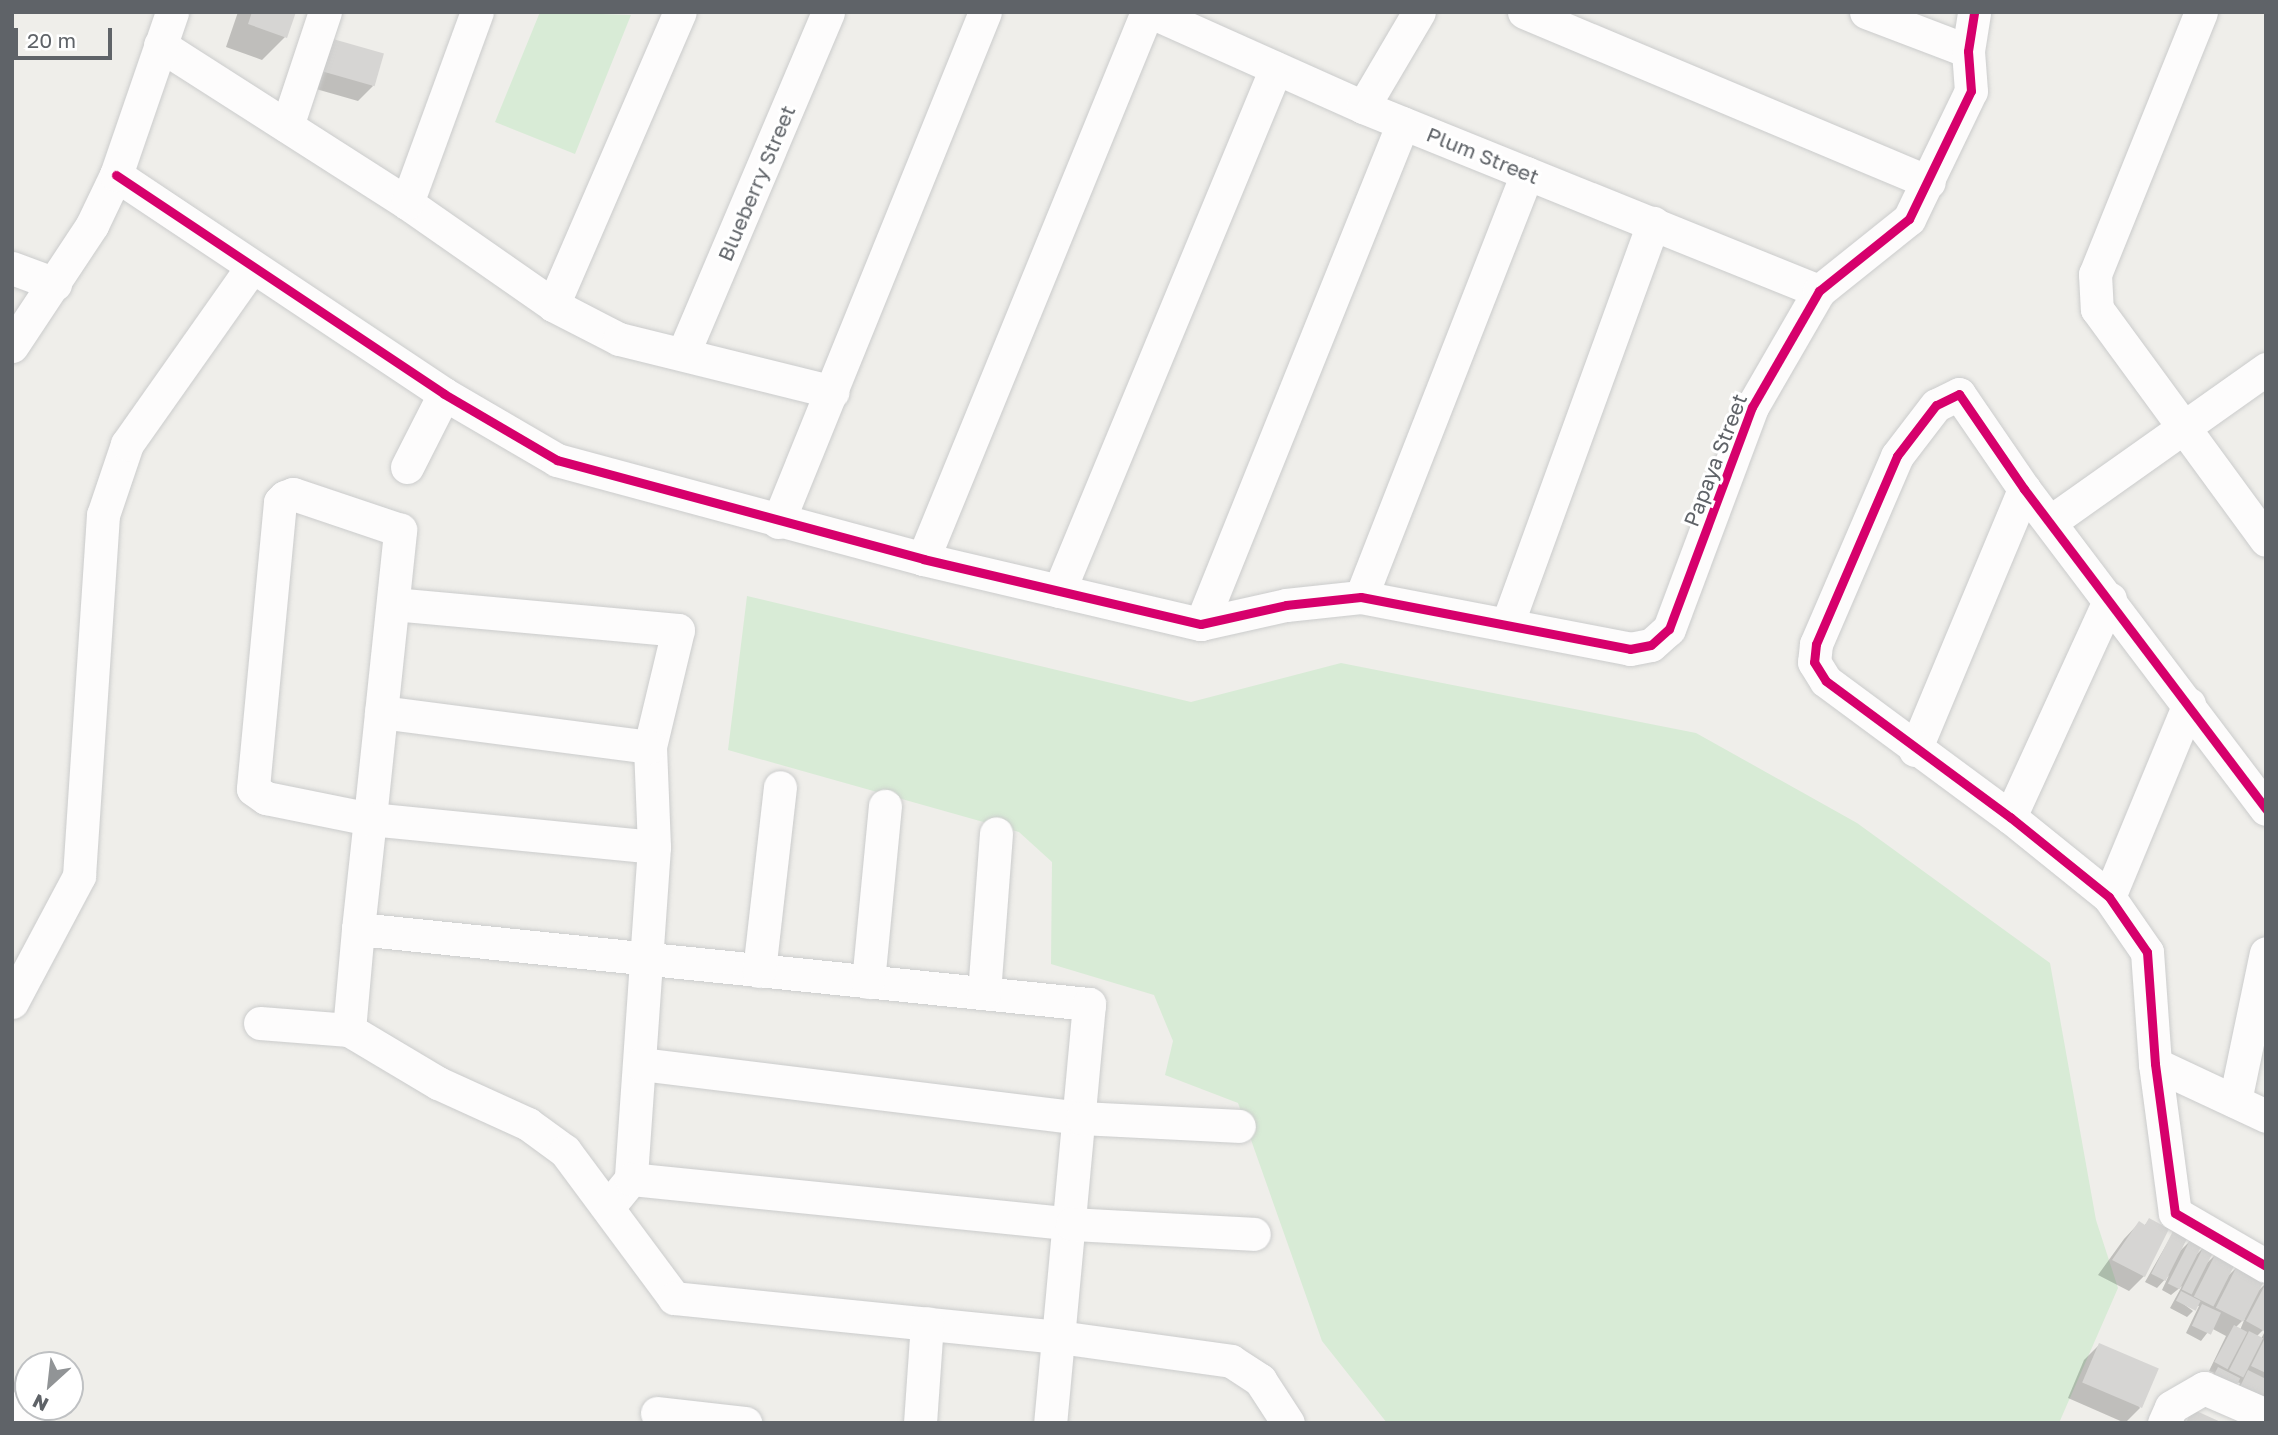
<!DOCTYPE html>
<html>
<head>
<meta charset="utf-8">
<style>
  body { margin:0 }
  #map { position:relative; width:2278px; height:1435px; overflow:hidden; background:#efeeea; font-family:"Golos Text",sans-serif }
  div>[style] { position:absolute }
  .green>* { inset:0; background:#d8ebd6 }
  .shadow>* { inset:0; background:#0003 }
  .building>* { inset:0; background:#d6d5d3; transform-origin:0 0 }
  .roads { filter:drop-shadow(0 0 2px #cbcccc) drop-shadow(0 0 2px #cbcccc) }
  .minor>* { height:33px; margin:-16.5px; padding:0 16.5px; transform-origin:16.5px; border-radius:16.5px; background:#fdfcfc }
  .cycleway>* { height:9px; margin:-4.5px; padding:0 4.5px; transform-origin:4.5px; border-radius:4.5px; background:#d6006c }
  span { translate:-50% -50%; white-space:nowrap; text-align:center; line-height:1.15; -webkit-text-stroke:6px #fff; paint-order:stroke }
  .street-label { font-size:21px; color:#5f6368 }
  .frame { position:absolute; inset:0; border:14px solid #5f6368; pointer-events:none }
  .north { position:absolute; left:14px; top:1351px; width:70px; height:70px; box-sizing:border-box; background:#fff; border:2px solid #bfc1c3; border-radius:50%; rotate:207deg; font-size:19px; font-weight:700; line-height:28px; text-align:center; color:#5f6368 }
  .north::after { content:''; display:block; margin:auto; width:24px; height:32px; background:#919496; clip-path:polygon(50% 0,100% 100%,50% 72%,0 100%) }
  .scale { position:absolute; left:14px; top:28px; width:98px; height:32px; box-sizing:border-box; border:4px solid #5f6368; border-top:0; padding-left:9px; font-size:21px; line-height:24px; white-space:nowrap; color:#5f6368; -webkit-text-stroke:5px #fff; paint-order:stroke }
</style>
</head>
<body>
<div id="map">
  <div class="green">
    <i style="clip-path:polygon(540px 12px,631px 15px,575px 154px,495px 122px)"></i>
    <i style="clip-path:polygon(747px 596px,1191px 702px,1341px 663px,1696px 733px,1857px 823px,2050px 963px,2096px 1220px,2118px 1288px,2059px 1423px,1387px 1423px,1322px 1341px,1238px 1103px,1165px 1075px,1173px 1041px,1154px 995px,1051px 964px,1052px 862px,1019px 832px,728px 750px)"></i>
  </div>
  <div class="shadow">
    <i style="clip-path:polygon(238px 12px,294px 12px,285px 37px,262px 60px,226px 47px)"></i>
    <i style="clip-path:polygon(333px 41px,373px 86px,358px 101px,309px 87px)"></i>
    <i style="clip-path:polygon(2149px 1220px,2144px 1276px,2129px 1291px,2098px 1275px,2124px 1239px,2139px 1223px,2144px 1226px)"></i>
    <i style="clip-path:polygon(evenodd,2173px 1233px,2179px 1252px,2191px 1240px,2195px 1256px,2205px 1246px,2207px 1263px,2217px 1253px,2227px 1277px,2238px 1266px,2258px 1291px,2266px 1283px,2266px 1327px,2256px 1337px,2261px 1339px,2266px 1329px,2266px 1394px,2255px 1405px,2234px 1395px,2240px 1383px,2211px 1376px,2214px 1373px,2209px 1371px,2226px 1336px,2211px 1328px,2201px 1341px,2186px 1333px,2199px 1306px,2178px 1300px,2193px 1311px,2187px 1317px,2170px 1308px,2182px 1286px,2171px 1295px,2162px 1290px,2169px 1275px,2157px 1288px,2145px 1282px,2173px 1233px,2245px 1318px,2240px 1330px,2235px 1328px,2245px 1318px)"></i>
    <i style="clip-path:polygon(2099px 1345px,2140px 1408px,2125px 1423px,2068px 1398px,2084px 1360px)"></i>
  </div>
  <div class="building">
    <i style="clip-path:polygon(252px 12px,296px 12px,287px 38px,248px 24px)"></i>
    <i style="left:333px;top:39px;width:53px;height:34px;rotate:16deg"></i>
    <i style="clip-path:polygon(2149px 1218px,2169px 1229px,2145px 1277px,2112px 1260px,2139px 1221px,2145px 1225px)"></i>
    <i style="left:2173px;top:1231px;width:16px;height:48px;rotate:27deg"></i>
    <i style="left:2191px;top:1238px;width:13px;height:51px;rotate:27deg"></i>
    <i style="left:2205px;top:1244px;width:11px;height:51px;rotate:27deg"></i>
    <i style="left:2217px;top:1251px;width:22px;height:51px;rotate:27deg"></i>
    <i style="left:2238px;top:1264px;width:31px;height:49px;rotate:27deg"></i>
    <i style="clip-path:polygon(2266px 1283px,2266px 1328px,2264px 1331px,2246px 1321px)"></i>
    <i style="left:2181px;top:1291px;width:22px;height:11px;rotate:27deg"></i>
    <i style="left:2202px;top:1304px;width:21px;height:24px;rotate:25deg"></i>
    <i style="left:2234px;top:1325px;width:15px;height:42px;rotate:28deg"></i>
    <i style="left:2249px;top:1331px;width:16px;height:44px;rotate:27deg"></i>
    <i style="clip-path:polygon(2266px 1336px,2266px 1373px,2251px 1366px)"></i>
    <i style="left:2099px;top:1343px;width:65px;height:43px;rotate:23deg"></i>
    <i style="left:2218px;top:1367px;width:25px;height:15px;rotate:27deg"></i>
    <i style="clip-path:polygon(2248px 1370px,2266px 1379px,2263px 1399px,2240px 1387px)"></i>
    <i style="clip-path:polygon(2192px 1409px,2223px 1423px,2186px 1423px)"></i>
  </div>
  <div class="roads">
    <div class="minor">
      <i style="left:1151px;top:12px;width:232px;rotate:24.1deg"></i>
      <i style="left:1363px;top:107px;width:492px;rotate:22deg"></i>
      <i style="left:1524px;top:12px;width:439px;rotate:22.8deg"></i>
      <i style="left:1866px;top:12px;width:109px;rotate:20.9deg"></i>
      <i style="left:2201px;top:12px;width:283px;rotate:112deg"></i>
      <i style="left:2095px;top:274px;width:35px;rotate:87deg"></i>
      <i style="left:2097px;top:309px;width:286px;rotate:53.8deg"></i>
      <i style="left:160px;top:45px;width:293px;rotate:32.6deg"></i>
      <i style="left:407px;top:203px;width:178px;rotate:34.9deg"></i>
      <i style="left:553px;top:305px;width:74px;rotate:27.3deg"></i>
      <i style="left:619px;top:339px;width:220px;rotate:13.9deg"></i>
      <i style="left:1363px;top:107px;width:110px;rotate:-59.5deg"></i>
      <i style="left:287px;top:126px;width:120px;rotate:-71.6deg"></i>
      <i style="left:116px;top:175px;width:394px;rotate:33.7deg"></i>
      <i style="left:444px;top:394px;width:131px;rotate:30.3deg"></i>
      <i style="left:557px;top:460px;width:379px;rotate:15.1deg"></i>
      <i style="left:923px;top:559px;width:285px;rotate:13.2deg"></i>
      <i style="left:1201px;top:624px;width:87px;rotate:-12.6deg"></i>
      <i style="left:1286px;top:605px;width:75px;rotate:-6.1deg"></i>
      <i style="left:1361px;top:597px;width:274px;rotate:10.9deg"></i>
      <i style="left:1630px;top:649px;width:21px;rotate:-11deg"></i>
      <i style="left:1651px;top:645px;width:24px;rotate:-42deg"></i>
      <i style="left:1669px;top:629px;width:237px;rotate:-69.5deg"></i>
      <i style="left:1752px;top:407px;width:134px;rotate:-60deg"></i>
      <i style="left:1819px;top:291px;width:115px;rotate:-38.7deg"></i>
      <i style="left:1909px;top:219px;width:142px;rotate:-64.2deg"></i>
      <i style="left:1971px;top:91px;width:40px;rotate:-94.3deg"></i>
      <i style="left:1968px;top:51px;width:39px;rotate:-81deg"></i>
      <i style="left:407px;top:203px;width:203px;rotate:-69.9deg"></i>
      <i style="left:12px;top:268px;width:46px;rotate:20.4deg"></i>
      <i style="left:553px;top:305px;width:319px;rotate:-66.6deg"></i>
      <i style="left:12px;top:346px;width:145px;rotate:-56.5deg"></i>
      <i style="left:92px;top:225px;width:55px;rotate:-64.4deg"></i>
      <i style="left:116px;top:175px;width:172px;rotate:-71deg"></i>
      <i style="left:683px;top:354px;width:371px;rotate:-67deg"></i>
      <i style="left:407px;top:467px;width:82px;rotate:-63.1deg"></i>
      <i style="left:778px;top:522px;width:550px;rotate:-67.91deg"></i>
      <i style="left:2050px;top:522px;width:265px;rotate:-35.3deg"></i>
      <i style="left:923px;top:559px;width:591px;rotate:-67.73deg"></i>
      <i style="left:1059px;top:591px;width:566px;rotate:-67.47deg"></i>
      <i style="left:1361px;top:597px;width:455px;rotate:-68.6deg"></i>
      <i style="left:393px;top:604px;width:286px;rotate:5.2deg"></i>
      <i style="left:678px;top:630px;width:120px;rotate:103.5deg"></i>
      <i style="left:650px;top:747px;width:100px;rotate:87.7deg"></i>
      <i style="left:654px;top:847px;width:333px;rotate:94deg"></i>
      <i style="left:631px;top:1179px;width:36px;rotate:129deg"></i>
      <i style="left:1508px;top:622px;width:425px;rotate:-70deg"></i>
      <i style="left:1201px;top:624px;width:540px;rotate:-68.04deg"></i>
      <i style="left:381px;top:712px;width:271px;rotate:7.4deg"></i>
      <i style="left:1915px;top:750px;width:283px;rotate:-67.3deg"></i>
      <i style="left:2266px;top:809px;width:401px;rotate:-127.1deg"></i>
      <i style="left:2024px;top:489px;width:115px;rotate:-124.4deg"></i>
      <i style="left:1959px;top:394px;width:25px;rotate:154deg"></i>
      <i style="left:1936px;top:405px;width:64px;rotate:127.4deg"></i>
      <i style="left:1897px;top:456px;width:205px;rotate:113.3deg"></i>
      <i style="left:1816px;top:644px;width:18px;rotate:96deg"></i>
      <i style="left:1814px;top:662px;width:22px;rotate:58deg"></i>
      <i style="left:1826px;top:681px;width:229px;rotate:36.5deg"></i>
      <i style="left:2010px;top:817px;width:127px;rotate:38.9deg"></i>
      <i style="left:2109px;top:897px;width:67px;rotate:55.4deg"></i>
      <i style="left:2147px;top:952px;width:112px;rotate:85.9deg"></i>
      <i style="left:2155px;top:1064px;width:150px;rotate:82.4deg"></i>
      <i style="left:2175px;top:1213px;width:105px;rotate:30.2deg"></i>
      <i style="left:2010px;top:817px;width:240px;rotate:-65.4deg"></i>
      <i style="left:2109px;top:897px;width:209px;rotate:-67.5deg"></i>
      <i style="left:358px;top:929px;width:735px;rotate:5.86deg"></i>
      <i style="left:1089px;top:1004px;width:421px;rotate:95.3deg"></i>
      <i style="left:759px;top:971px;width:185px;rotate:-83.5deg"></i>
      <i style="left:868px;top:982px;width:177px;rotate:-84.5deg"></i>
      <i style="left:984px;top:993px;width:160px;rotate:-85.7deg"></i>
      <i style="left:12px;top:1002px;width:143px;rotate:-62deg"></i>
      <i style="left:79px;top:876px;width:362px;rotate:-86.2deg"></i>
      <i style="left:103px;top:515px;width:75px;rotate:-71.3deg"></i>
      <i style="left:127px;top:444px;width:215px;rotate:-54.8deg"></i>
      <i style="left:260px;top:1023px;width:89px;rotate:4.5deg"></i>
      <i style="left:349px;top:1030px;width:104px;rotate:30.8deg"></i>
      <i style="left:438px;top:1083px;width:99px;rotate:24.5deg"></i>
      <i style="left:528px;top:1124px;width:46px;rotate:36.1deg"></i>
      <i style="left:565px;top:1151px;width:183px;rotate:53.4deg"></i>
      <i style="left:674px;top:1298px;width:387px;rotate:5.8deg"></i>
      <i style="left:1059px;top:1337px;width:174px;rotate:7.9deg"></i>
      <i style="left:1231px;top:1361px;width:35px;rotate:33deg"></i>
      <i style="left:1260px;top:1380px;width:51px;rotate:56.9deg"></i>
      <i style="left:349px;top:1030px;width:101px;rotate:-84.9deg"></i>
      <i style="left:358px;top:929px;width:111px;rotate:-83.8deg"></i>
      <i style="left:370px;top:819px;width:11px;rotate:-85deg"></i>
      <i style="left:371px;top:808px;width:280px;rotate:-84deg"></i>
      <i style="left:400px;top:530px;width:113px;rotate:-161.4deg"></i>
      <i style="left:293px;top:494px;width:9px;rotate:159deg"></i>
      <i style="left:285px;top:497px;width:7px;rotate:135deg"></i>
      <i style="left:280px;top:502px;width:288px;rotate:95.4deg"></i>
      <i style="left:253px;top:789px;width:16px;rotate:35deg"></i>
      <i style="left:266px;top:798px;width:106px;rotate:11.4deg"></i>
      <i style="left:370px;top:819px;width:285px;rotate:5.6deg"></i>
      <i style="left:640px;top:1064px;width:445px;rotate:7deg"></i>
      <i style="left:1082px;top:1118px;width:157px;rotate:2.9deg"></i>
      <i style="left:2155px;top:1064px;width:123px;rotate:25.1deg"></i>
      <i style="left:2235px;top:1101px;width:151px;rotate:-78.2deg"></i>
      <i style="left:631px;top:1179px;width:443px;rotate:5.8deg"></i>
      <i style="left:1072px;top:1224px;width:182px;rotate:3.1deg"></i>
      <i style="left:12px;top:1408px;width:24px;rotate:38deg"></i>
      <i style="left:657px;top:1413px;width:89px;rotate:6.5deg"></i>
      <i style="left:920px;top:1423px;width:100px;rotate:-86deg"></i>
      <i style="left:2164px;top:1423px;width:17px;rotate:-66deg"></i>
      <i style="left:2171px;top:1407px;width:38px;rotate:-30deg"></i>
      <i style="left:2204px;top:1388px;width:68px;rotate:23.5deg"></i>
    </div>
  </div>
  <div class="cycleway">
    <i style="left:116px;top:175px;width:394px;rotate:33.7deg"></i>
    <i style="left:444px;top:394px;width:131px;rotate:30.3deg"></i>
    <i style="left:557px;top:460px;width:379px;rotate:15.1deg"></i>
    <i style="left:923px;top:559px;width:285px;rotate:13.2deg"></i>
    <i style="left:1201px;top:624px;width:87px;rotate:-12.6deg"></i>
    <i style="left:1286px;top:605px;width:75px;rotate:-6.1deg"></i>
    <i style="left:1361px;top:597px;width:274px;rotate:10.9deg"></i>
    <i style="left:1630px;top:649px;width:21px;rotate:-11deg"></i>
    <i style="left:1651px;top:645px;width:24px;rotate:-42deg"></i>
    <i style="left:1669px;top:629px;width:237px;rotate:-69.5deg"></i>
    <i style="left:1752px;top:407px;width:134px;rotate:-60deg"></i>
    <i style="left:1819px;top:291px;width:115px;rotate:-38.7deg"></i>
    <i style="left:1909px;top:219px;width:142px;rotate:-64.2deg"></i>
    <i style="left:1971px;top:91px;width:40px;rotate:-94.3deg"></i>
    <i style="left:1968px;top:51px;width:39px;rotate:-81deg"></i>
    <i style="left:2266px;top:809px;width:401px;rotate:-127.1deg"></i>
    <i style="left:2024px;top:489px;width:115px;rotate:-124.4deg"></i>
    <i style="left:1959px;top:394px;width:25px;rotate:154deg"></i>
    <i style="left:1936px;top:405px;width:64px;rotate:127.4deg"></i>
    <i style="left:1897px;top:456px;width:205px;rotate:113.3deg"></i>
    <i style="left:1816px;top:644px;width:18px;rotate:96deg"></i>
    <i style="left:1814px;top:662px;width:22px;rotate:58deg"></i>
    <i style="left:1826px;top:681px;width:229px;rotate:36.5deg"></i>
    <i style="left:2010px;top:817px;width:127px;rotate:38.9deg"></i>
    <i style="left:2109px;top:897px;width:67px;rotate:55.4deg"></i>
    <i style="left:2147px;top:952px;width:112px;rotate:85.9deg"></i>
    <i style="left:2155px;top:1064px;width:150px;rotate:82.4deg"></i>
    <i style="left:2175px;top:1213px;width:105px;rotate:30.2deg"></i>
  </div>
  <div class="street-label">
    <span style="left:1483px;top:155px;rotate:22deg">Plum Street</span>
    <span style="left:756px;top:183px;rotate:-67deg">Blueberry Street</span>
    <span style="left:1715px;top:460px;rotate:-69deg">Papaya Street</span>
  </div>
  <div class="frame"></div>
  <div class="north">N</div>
  <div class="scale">20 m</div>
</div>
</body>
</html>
